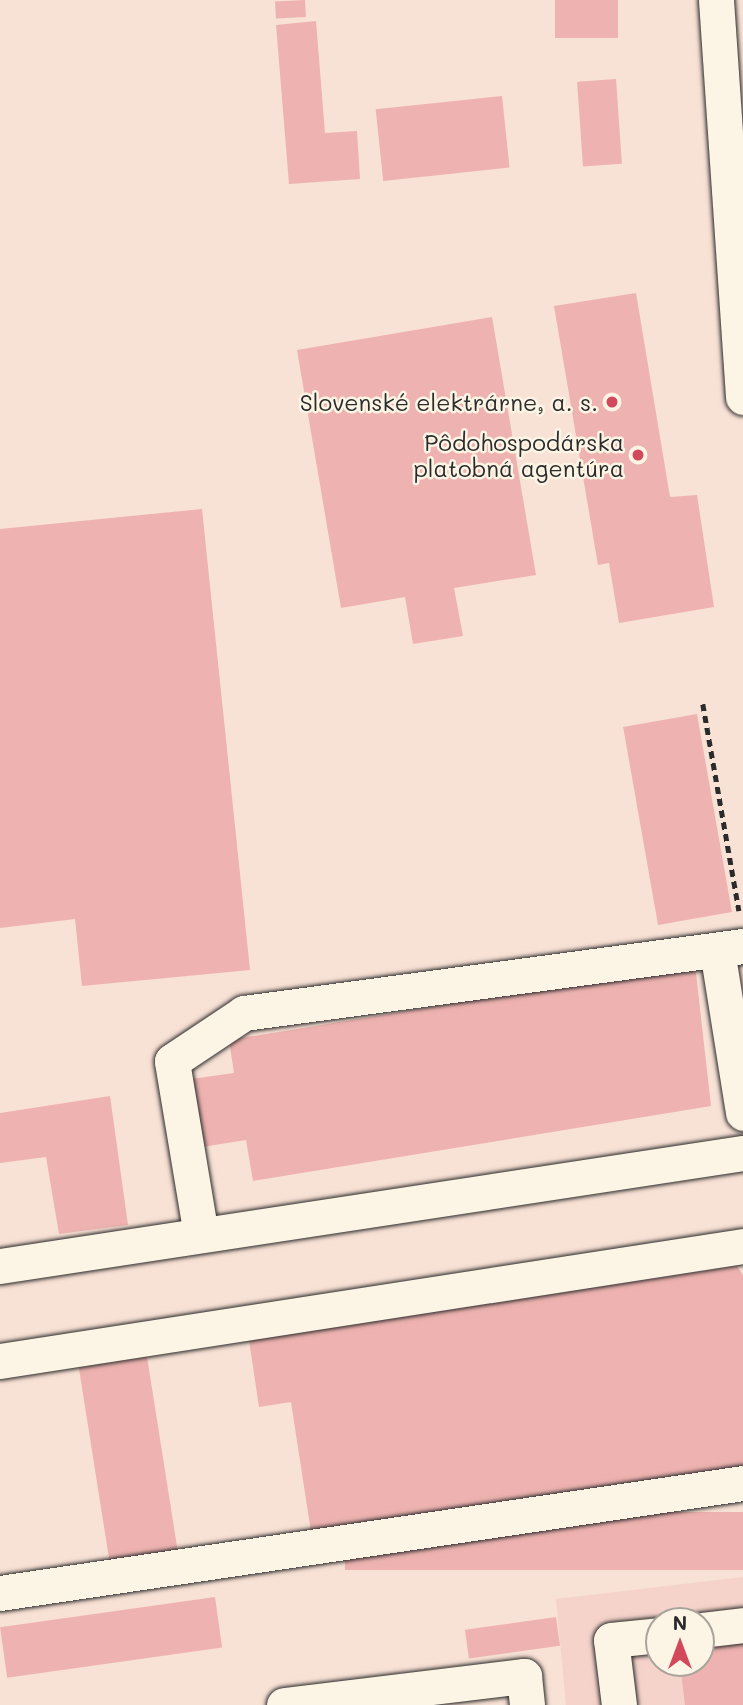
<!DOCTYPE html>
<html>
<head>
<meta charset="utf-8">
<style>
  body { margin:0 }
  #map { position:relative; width:743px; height:1705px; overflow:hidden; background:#f8e1d5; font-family:Mali,sans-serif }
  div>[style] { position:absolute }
  .built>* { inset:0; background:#f5d3ca }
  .building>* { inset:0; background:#eeb3b0; transform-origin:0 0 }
  .path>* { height:4.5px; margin-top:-2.25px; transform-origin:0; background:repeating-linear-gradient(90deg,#2b2b2b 0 7px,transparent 0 12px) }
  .roads { filter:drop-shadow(0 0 2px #2b2b2b) drop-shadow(0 0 2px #2b2b2b) }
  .minor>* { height:35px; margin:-17.5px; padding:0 17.5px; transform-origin:17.5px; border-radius:17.5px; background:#fcf5e5 }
  .dots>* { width:19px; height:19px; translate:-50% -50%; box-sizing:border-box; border:4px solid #fcf5e5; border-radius:50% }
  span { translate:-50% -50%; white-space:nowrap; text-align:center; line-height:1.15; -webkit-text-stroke:5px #fcf5e5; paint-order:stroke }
  .poi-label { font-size:23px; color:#2b2b2b }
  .right { translate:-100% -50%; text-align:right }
  .north { position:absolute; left:645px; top:1607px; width:70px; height:70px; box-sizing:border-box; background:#fcf5e5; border:2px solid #a8a49b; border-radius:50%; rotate:0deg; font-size:19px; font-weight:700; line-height:28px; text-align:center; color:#2b2b2b }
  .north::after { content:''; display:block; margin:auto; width:24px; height:32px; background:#d1495b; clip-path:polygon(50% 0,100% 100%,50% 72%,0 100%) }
</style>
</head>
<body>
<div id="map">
  <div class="built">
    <i style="clip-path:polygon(evenodd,743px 1577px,743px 1705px,566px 1705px,556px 1599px,743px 1577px,659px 1621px,701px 1621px,701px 1663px,659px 1663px,659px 1621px)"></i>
  </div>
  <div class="building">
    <i style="left:305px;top:0;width:17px;height:30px;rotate:87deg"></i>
    <i style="left:555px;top:0;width:63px;height:38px"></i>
    <i style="clip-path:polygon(316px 21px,325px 133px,357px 131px,360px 179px,289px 184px,276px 25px)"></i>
    <i style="left:616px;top:79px;width:85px;height:39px;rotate:86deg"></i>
    <i style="left:502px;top:96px;width:72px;height:127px;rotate:84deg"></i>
    <i style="clip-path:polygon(636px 293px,670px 497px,697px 495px,714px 607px,619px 623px,609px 563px,598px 565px,554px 306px)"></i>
    <i style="clip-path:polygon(492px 317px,536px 575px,454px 588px,463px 636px,413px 644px,405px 597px,341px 608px,297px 350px)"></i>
    <i style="clip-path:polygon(202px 509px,250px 970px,82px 986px,75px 919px,0 928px,0 529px)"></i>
    <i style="left:697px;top:714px;width:201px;height:75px;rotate:80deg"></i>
    <i style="clip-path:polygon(695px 964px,711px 1106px,253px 1181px,246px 1140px,202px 1147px,191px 1079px,234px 1073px,229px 1040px)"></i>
    <i style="clip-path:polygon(110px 1096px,128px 1225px,59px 1234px,46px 1157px,0 1163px,0 1113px)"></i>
    <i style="clip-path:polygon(737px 1266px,743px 1275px,743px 1468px,311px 1532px,291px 1402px,259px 1407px,249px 1340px)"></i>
    <i style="left:147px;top:1357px;width:196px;height:69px;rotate:81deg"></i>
    <i style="left:743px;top:1512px;width:58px;height:398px;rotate:90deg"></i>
    <i style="left:215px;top:1597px;width:51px;height:217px;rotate:82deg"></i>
    <i style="left:556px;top:1617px;width:29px;height:92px;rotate:82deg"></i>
    <i style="clip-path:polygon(743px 1641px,743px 1705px,685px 1705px,680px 1663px,701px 1663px,701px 1646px)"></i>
  </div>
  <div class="path">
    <i style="left:703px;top:704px;width:210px;rotate:80.1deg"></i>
  </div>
  <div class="roads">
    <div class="minor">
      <i style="left:716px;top:0;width:398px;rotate:86.1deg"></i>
      <i style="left:717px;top:950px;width:165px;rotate:80.9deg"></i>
      <i style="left:201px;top:1235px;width:176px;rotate:-99.5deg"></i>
      <i style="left:172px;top:1061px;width:87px;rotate:-33.7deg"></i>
      <i style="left:244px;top:1013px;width:503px;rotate:-7.65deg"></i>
      <i style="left:0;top:1266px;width:752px;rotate:-8.65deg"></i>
      <i style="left:0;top:1361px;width:752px;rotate:-8.8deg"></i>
      <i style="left:0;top:1593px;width:751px;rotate:-8.42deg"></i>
      <i style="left:701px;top:1630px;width:42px;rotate:-6.8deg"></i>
      <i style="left:284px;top:1705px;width:242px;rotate:-6.9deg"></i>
      <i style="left:524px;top:1676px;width:29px;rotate:84deg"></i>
      <i style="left:619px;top:1705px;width:65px;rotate:-97deg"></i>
      <i style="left:611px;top:1640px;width:48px;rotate:-5.9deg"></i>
    </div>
  </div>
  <div class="dots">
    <i style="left:612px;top:402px;background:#d1495b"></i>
    <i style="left:638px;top:455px;background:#d1495b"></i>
  </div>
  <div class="poi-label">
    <span class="right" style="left:598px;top:402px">Slovenské elektrárne, a. s.</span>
    <span class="right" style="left:624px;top:455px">Pôdohospodárska<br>platobná agentúra</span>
  </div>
  <div class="north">N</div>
</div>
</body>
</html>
